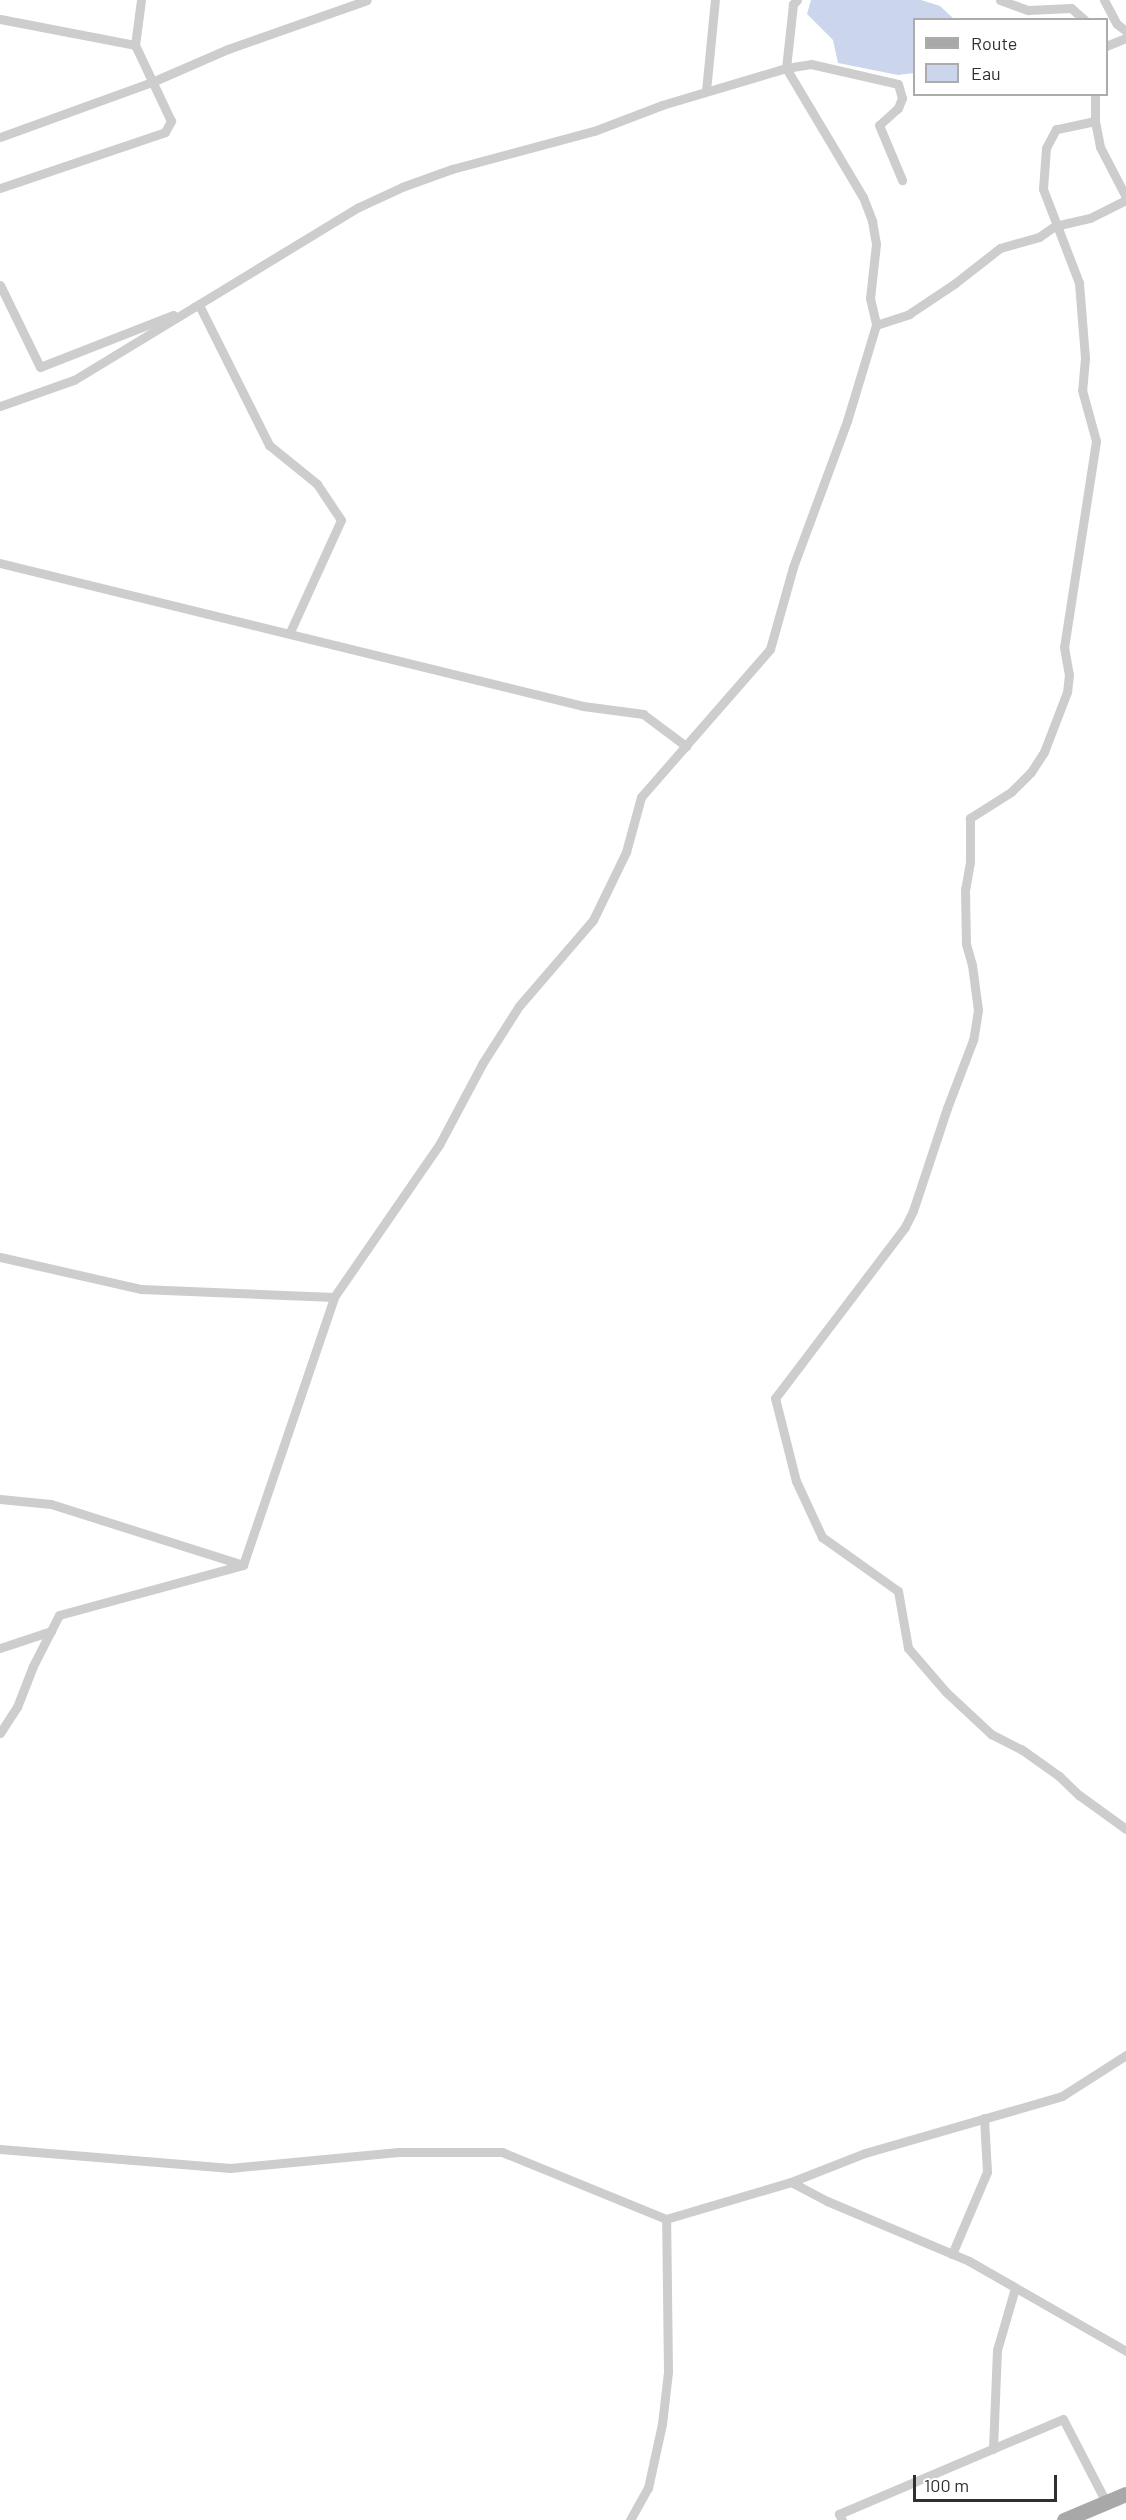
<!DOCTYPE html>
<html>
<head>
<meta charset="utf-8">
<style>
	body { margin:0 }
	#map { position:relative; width:1126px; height:2520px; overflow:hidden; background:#fff; font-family:Barlow,sans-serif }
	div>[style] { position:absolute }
	.water>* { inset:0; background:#cbd6ec }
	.minor>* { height:9px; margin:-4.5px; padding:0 4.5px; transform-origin:4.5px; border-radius:4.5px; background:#cdcdcd }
	.primary>* { height:15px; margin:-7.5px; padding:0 7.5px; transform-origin:7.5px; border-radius:7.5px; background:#a8a8a8 }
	span { translate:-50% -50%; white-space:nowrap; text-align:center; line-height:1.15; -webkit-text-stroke:6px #fff; paint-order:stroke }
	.legend { position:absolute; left:913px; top:18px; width:195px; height:78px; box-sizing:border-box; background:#fff; border:2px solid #acacac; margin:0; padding:8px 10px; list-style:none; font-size:18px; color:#303030 }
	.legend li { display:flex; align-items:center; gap:12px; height:30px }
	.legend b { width:30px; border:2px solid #acacac }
	.scale { position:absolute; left:913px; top:2475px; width:144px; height:27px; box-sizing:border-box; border:3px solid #303030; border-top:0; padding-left:8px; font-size:18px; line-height:21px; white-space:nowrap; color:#303030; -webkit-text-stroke:4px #fff; paint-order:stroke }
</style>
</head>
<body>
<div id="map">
	<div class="water">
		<i style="clip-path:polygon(811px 0,921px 0,940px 6px,954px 19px,914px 20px,914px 73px,898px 75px,838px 63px,833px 40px,807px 14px)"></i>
	</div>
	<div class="minor">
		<i style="left:797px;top:0;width:6px;rotate:135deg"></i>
		<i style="left:793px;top:4px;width:64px;rotate:96.2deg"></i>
		<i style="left:786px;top:68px;width:150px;rotate:59.2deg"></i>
		<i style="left:863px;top:197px;width:26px;rotate:69deg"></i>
		<i style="left:872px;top:221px;width:23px;rotate:80deg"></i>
		<i style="left:876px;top:244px;width:54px;rotate:96.3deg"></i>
		<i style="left:870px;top:298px;width:28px;rotate:77deg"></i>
		<i style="left:1000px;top:0;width:30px;rotate:20deg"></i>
		<i style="left:1028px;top:10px;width:43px;rotate:-2.7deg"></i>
		<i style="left:1071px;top:8px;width:18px;rotate:41deg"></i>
		<i style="left:1104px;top:0;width:27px;rotate:62deg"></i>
		<i style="left:1117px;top:24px;width:11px;rotate:38deg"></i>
		<i style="left:0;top:19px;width:137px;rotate:10.9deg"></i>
		<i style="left:135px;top:45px;width:45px;rotate:-82.4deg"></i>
		<i style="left:1106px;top:46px;width:22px;rotate:-22deg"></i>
		<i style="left:706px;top:91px;width:91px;rotate:-84.4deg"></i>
		<i style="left:1095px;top:94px;width:27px;rotate:90deg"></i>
		<i style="left:1095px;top:121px;width:26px;rotate:79deg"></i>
		<i style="left:1100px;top:147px;width:56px;rotate:62.5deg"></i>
		<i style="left:1095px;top:121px;width:40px;rotate:168deg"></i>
		<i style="left:1056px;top:129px;width:21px;rotate:118deg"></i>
		<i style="left:1046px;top:148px;width:41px;rotate:94.2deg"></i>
		<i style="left:1043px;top:189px;width:101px;rotate:69deg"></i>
		<i style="left:1079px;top:283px;width:75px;rotate:85.4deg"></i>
		<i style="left:1085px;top:358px;width:32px;rotate:95deg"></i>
		<i style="left:1082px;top:390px;width:53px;rotate:74.6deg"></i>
		<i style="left:1096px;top:441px;width:208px;rotate:98.8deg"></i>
		<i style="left:1064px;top:647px;width:27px;rotate:80deg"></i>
		<i style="left:1069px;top:674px;width:18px;rotate:96deg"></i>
		<i style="left:1067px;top:692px;width:64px;rotate:111deg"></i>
		<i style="left:1044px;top:752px;width:24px;rotate:123deg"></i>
		<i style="left:1031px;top:772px;width:28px;rotate:135deg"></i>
		<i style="left:1011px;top:792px;width:49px;rotate:147.6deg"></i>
		<i style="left:970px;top:818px;width:44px;rotate:90deg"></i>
		<i style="left:970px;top:862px;width:27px;rotate:100deg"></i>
		<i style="left:965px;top:889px;width:55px;rotate:89deg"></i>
		<i style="left:966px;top:944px;width:22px;rotate:74deg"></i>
		<i style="left:972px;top:965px;width:45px;rotate:82.4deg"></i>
		<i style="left:978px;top:1010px;width:30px;rotate:99deg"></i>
		<i style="left:973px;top:1040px;width:73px;rotate:110.9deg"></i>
		<i style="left:947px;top:1108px;width:108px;rotate:108.3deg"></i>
		<i style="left:913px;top:1211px;width:18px;rotate:117deg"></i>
		<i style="left:905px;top:1227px;width:215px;rotate:127.2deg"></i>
		<i style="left:775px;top:1398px;width:86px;rotate:75.8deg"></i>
		<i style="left:796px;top:1481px;width:62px;rotate:65.1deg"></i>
		<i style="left:822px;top:1537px;width:93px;rotate:35.4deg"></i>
		<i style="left:898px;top:1591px;width:58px;rotate:80deg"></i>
		<i style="left:908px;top:1648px;width:58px;rotate:49.2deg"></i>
		<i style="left:946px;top:1692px;width:62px;rotate:43deg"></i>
		<i style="left:991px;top:1734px;width:34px;rotate:27deg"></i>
		<i style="left:1021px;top:1749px;width:47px;rotate:35.4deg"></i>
		<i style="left:1059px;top:1776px;width:28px;rotate:44deg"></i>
		<i style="left:1079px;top:1795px;width:58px;rotate:35.9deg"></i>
		<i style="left:0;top:137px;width:162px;rotate:-19.9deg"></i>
		<i style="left:152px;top:82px;width:83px;rotate:-23.5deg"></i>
		<i style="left:228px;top:49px;width:147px;rotate:-19.4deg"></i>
		<i style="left:0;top:188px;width:174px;rotate:-18.7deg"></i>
		<i style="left:165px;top:132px;width:13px;rotate:-61deg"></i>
		<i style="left:171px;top:121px;width:84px;rotate:-115.3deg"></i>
		<i style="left:0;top:285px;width:91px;rotate:64deg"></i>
		<i style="left:40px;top:367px;width:143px;rotate:-21.4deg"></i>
		<i style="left:194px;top:307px;width:5px;rotate:-22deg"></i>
		<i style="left:199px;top:305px;width:157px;rotate:63.4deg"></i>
		<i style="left:269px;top:445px;width:62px;rotate:39.1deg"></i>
		<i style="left:317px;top:484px;width:43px;rotate:56.3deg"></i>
		<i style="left:341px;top:520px;width:125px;rotate:114.5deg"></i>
		<i style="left:0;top:406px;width:78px;rotate:-19.4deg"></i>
		<i style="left:74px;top:380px;width:333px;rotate:-31.3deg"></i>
		<i style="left:359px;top:207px;width:47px;rotate:-24.9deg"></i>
		<i style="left:402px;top:187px;width:53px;rotate:-19.8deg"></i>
		<i style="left:452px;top:169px;width:147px;rotate:-15deg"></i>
		<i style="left:594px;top:131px;width:73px;rotate:-20.9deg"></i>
		<i style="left:662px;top:105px;width:129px;rotate:-16.6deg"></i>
		<i style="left:786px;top:68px;width:25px;rotate:-9deg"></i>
		<i style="left:811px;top:64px;width:89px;rotate:12.9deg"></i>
		<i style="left:898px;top:84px;width:15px;rotate:74deg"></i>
		<i style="left:902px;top:98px;width:11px;rotate:112deg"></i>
		<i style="left:898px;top:108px;width:25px;rotate:138deg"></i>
		<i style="left:879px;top:125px;width:60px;rotate:67.3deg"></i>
		<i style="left:0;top:563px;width:600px;rotate:13.78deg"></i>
		<i style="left:583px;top:706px;width:61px;rotate:7.6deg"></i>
		<i style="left:643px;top:714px;width:54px;rotate:36.7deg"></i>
		<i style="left:0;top:1257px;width:145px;rotate:12.8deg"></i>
		<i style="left:141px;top:1289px;width:193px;rotate:2.4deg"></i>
		<i style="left:0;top:1499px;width:51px;rotate:5.6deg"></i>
		<i style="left:51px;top:1504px;width:201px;rotate:17.6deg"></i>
		<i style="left:0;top:1648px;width:54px;rotate:-18.4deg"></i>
		<i style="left:0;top:1733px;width:31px;rotate:-57deg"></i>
		<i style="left:17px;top:1707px;width:44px;rotate:-68.7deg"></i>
		<i style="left:33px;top:1666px;width:57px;rotate:-63deg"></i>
		<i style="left:59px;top:1615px;width:191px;rotate:-15.2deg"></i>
		<i style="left:243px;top:1565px;width:283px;rotate:-71.2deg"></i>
		<i style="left:334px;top:1297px;width:185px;rotate:-55.4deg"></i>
		<i style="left:439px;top:1145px;width:92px;rotate:-62deg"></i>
		<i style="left:482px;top:1064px;width:69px;rotate:-57.5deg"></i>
		<i style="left:519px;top:1006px;width:113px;rotate:-49.3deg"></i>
		<i style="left:593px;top:920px;width:76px;rotate:-64.1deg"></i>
		<i style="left:626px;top:852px;width:57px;rotate:-74.7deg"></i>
		<i style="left:641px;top:797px;width:196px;rotate:-48.9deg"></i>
		<i style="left:770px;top:649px;width:85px;rotate:-74.3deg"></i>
		<i style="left:793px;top:567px;width:156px;rotate:-69.7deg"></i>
		<i style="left:847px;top:421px;width:100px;rotate:-73.2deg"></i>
		<i style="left:876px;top:325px;width:35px;rotate:-18deg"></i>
		<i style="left:909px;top:314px;width:54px;rotate:-33.7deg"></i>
		<i style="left:954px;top:284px;width:58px;rotate:-38deg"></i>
		<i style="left:1000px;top:248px;width:41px;rotate:-15.8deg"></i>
		<i style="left:1039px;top:237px;width:19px;rotate:-35deg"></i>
		<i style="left:1055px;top:226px;width:36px;rotate:-13deg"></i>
		<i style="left:1090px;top:218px;width:40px;rotate:-26.6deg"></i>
		<i style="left:0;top:2149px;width:231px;rotate:4.7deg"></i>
		<i style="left:230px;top:2168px;width:169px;rotate:-5.4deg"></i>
		<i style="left:398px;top:2152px;width:104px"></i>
		<i style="left:502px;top:2152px;width:177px;rotate:22.2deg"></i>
		<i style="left:666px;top:2219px;width:130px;rotate:-16.5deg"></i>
		<i style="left:791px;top:2182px;width:41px;rotate:27.8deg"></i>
		<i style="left:827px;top:2201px;width:154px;rotate:22.9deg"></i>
		<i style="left:969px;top:2261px;width:181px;rotate:29.8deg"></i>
		<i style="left:791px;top:2182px;width:79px;rotate:-21.4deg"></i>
		<i style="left:865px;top:2153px;width:205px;rotate:-16.1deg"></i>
		<i style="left:1062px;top:2096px;width:76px;rotate:-32.6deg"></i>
		<i style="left:952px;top:2254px;width:89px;rotate:-66.9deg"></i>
		<i style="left:987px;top:2172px;width:54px;rotate:-93.2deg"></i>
		<i style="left:993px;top:2449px;width:99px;rotate:-87.7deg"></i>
		<i style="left:997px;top:2350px;width:65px;rotate:-73.8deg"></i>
		<i style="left:630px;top:2520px;width:37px;rotate:-61deg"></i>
		<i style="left:648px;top:2488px;width:66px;rotate:-77.7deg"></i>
		<i style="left:662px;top:2424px;width:52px;rotate:-83.4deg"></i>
		<i style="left:668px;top:2372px;width:153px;rotate:-90.7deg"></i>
		<i style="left:842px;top:2520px;width:7px;rotate:-117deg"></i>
		<i style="left:839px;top:2514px;width:243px;rotate:-23deg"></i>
		<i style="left:1063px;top:2419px;width:93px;rotate:62.6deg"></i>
	</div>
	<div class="primary">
		<i style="left:1064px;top:2520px;width:67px;rotate:-22.8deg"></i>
	</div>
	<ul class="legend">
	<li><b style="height:8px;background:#a8a8a8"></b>Route</li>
	<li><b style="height:16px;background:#cbd6ec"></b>Eau</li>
	</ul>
	<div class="scale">100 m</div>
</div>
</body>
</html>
